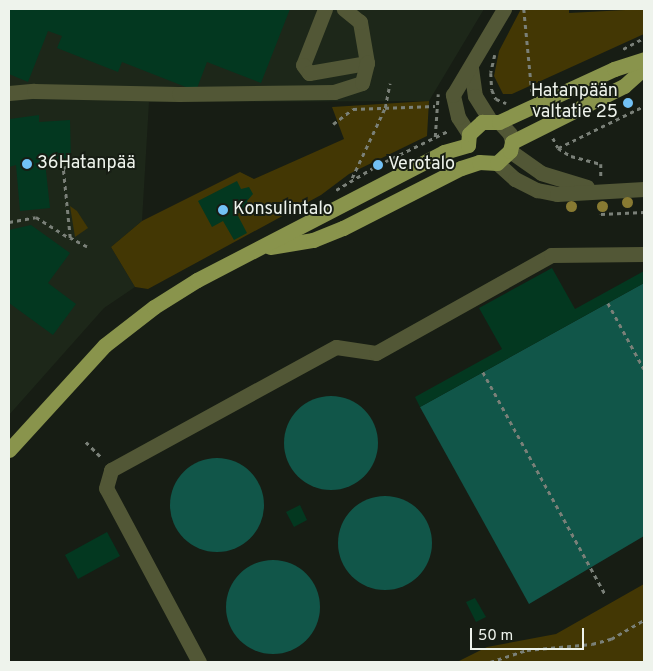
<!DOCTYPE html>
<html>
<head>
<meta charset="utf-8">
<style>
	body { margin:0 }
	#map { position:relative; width:653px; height:671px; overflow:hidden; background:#171d14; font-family:Overpass,sans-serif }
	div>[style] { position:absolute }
	.built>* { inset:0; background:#1d2719 }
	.green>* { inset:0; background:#433704 }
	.water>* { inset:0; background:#115649 }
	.round { border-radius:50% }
	.building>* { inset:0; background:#033820 }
	.path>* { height:2.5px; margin-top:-1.25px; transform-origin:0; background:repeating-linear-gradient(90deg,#7a8078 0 4px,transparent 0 8px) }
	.minor>* { height:15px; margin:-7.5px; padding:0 7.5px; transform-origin:7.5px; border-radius:7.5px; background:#525736 }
	.major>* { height:15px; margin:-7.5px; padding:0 7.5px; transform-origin:7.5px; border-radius:7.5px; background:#89944c }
	.trees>* { width:11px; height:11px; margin:-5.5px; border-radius:50%; background:#887a32 }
	.dots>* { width:14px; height:14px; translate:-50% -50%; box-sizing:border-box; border:2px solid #171d14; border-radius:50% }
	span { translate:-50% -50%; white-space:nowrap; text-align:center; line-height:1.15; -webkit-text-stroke:4px #171d14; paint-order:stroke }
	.poi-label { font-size:18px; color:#eef3ec }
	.right { translate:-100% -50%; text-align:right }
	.left { translate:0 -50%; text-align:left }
	.frame { position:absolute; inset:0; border:10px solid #eef3ec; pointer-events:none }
	.scale { position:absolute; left:470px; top:628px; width:114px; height:22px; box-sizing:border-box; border:2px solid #eef3ec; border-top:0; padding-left:6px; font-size:15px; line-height:18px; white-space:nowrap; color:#eef3ec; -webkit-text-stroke:4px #171d14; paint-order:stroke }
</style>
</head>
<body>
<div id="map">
	<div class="built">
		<i style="clip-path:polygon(9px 9px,484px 9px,429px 101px,149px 102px,142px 221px,111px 247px,135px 287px,104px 308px,9px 415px)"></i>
	</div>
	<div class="green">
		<i style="clip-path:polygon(521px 9px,569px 9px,569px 13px,644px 9px,644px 34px,512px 94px,503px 94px,494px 76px,499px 51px)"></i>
		<i style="clip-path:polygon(429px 101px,427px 136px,349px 174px,321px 195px,148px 289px,135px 287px,111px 247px,142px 221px,240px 172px,254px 179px,344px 139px,332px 107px)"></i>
		<i style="clip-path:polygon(70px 206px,77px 211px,88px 228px,75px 237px)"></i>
		<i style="clip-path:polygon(644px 584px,644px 662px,457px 662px,487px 647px,556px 634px)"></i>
	</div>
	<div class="water">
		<i style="clip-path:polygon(644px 283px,644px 536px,529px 604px,420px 407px)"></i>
		<i class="round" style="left:284px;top:396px;width:94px;height:94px"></i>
		<i class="round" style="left:170px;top:458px;width:94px;height:94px"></i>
		<i class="round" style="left:338px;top:496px;width:94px;height:94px"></i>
		<i class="round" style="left:226px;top:560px;width:94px;height:94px"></i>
	</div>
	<div class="building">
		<i style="clip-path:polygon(9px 9px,290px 9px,261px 83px,207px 62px,196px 91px,122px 62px,118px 72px,57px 48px,62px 36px,48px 31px,28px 82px,9px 74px)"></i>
		<i style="clip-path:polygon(39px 115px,39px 122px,70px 120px,71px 162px,45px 162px,50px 208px,20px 211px,16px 165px,9px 167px,10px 119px)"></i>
		<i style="clip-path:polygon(237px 181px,241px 189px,249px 187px,253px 194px,247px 201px,250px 207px,237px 214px,247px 233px,234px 240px,223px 221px,212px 227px,198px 201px)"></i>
		<i style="clip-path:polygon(31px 225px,70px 253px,48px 283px,76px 304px,53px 335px,9px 303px,9px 230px)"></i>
		<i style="clip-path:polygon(552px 268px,575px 309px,644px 271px,644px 283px,420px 407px,415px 397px,502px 349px,479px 308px)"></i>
		<i style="clip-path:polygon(300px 505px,307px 520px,294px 527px,286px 512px)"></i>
		<i style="clip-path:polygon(107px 532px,120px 556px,78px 579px,65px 555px)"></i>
		<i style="clip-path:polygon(475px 598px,486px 617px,476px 622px,466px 602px)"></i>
	</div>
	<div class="path">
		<i style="left:524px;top:9px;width:83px;rotate:84.5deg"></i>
		<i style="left:623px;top:49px;width:24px;rotate:-28deg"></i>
		<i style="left:495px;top:55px;width:18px;rotate:103deg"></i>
		<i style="left:491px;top:73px;width:17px;rotate:87deg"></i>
		<i style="left:492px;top:90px;width:10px;rotate:66deg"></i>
		<i style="left:496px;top:99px;width:11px;rotate:22deg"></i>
		<i style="left:333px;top:124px;width:25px;rotate:-37deg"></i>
		<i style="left:353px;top:109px;width:82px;rotate:-2.1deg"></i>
		<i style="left:435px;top:137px;width:43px;rotate:-86deg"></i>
		<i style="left:553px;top:138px;width:11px;rotate:63deg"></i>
		<i style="left:558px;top:148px;width:15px;rotate:32deg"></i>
		<i style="left:571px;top:156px;width:31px;rotate:15deg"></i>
		<i style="left:601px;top:164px;width:14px;rotate:90deg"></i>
		<i style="left:558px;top:148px;width:96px;rotate:-26deg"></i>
		<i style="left:352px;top:178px;width:77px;rotate:-64.8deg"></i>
		<i style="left:385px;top:108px;width:25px;rotate:-79deg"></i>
		<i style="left:336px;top:190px;width:49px;rotate:-30.8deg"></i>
		<i style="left:378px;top:165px;width:78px;rotate:-25.9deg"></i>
		<i style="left:601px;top:206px;width:8px;rotate:90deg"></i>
		<i style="left:601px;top:214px;width:43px;rotate:-2.7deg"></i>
		<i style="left:9px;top:222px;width:27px;rotate:-10deg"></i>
		<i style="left:36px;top:217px;width:40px;rotate:32deg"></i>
		<i style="left:87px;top:247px;width:19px;rotate:-152deg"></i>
		<i style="left:70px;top:238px;width:70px;rotate:-95.7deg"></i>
		<i style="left:63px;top:168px;width:28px;rotate:-17deg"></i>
		<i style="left:608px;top:303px;width:75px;rotate:61.4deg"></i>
		<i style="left:483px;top:372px;width:253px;rotate:61.2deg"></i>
		<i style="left:86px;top:442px;width:24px;rotate:45deg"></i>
		<i style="left:490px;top:662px;width:39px;rotate:-18deg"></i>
		<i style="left:527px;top:650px;width:65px;rotate:-5.3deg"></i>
		<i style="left:592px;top:644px;width:20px;rotate:-15deg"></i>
		<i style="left:611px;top:639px;width:38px;rotate:-30deg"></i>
	</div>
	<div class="minor">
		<i style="left:325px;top:9px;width:60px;rotate:111.4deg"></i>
		<i style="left:303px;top:65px;width:10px;rotate:53deg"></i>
		<i style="left:309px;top:73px;width:59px;rotate:-9.8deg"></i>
		<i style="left:367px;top:63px;width:42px;rotate:-99.7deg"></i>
		<i style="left:360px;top:22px;width:21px;rotate:-141deg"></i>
		<i style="left:471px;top:68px;width:28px;rotate:82deg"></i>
		<i style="left:475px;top:96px;width:28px;rotate:58deg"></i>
		<i style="left:9px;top:93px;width:25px;rotate:-5deg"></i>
		<i style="left:34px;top:91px;width:145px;rotate:1.2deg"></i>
		<i style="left:179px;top:94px;width:155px;rotate:-0.7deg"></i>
		<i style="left:334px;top:92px;width:29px;rotate:-18deg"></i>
		<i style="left:362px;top:83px;width:21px;rotate:-76deg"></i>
		<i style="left:499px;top:122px;width:16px;rotate:47deg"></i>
		<i style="left:510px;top:134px;width:8px;rotate:76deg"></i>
		<i style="left:469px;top:134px;width:20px;rotate:-123deg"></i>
		<i style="left:458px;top:117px;width:23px;rotate:-103deg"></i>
		<i style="left:453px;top:95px;width:100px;rotate:-59.3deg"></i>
		<i style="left:510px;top:151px;width:38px;rotate:35deg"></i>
		<i style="left:541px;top:173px;width:48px;rotate:16.9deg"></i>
		<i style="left:497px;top:163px;width:24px;rotate:42deg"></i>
		<i style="left:515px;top:179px;width:25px;rotate:27deg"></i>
		<i style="left:537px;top:190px;width:20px;rotate:11deg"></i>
		<i style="left:557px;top:194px;width:87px;rotate:-3.3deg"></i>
		<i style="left:199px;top:662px;width:197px;rotate:-118.1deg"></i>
		<i style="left:106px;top:488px;width:19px;rotate:-74deg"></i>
		<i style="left:111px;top:470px;width:256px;rotate:-28.7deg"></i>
		<i style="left:336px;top:347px;width:40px;rotate:8.5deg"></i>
		<i style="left:376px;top:353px;width:201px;rotate:-29.2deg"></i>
		<i style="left:551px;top:255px;width:93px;rotate:-0.6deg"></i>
	</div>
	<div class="major">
		<i style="left:270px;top:247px;width:44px;rotate:-9.2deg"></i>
		<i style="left:313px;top:240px;width:32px;rotate:-22deg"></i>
		<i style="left:343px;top:228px;width:132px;rotate:-27deg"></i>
		<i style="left:461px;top:168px;width:19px;rotate:-18deg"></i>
		<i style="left:479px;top:162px;width:18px;rotate:3deg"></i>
		<i style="left:497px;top:163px;width:18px;rotate:-43deg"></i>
		<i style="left:510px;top:151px;width:9px;rotate:-77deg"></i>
		<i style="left:512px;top:142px;width:125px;rotate:-26.6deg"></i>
		<i style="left:624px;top:86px;width:27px;rotate:-42deg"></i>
		<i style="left:9px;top:450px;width:142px;rotate:-47.6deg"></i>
		<i style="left:105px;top:345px;width:62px;rotate:-37.8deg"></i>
		<i style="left:154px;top:307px;width:51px;rotate:-32.1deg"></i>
		<i style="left:197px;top:280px;width:278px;rotate:-27.4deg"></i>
		<i style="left:444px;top:152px;width:25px;rotate:-16deg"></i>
		<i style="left:468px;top:145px;width:11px;rotate:-85deg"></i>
		<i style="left:469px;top:134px;width:18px;rotate:-43deg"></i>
		<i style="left:482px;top:122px;width:17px"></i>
		<i style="left:499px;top:122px;width:127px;rotate:-24.7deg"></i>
		<i style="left:614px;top:69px;width:32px;rotate:-18deg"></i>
	</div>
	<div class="trees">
		<i style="left:627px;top:202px"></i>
		<i style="left:571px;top:206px"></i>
		<i style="left:602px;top:206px"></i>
	</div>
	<div class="dots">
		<i style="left:628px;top:103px;background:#72c1f5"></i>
		<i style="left:27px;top:164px;background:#72c1f5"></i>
		<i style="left:378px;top:165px;background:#72c1f5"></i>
		<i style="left:223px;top:210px;background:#72c1f5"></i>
	</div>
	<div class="poi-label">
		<span class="right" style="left:618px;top:103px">Hatanpään<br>valtatie 25</span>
		<span class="left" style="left:37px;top:164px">36Hatanpää</span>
		<span class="left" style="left:388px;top:165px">Verotalo</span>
		<span class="left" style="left:233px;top:210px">Konsulintalo</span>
	</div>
	<div class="frame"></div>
	<div class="scale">50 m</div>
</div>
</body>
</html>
